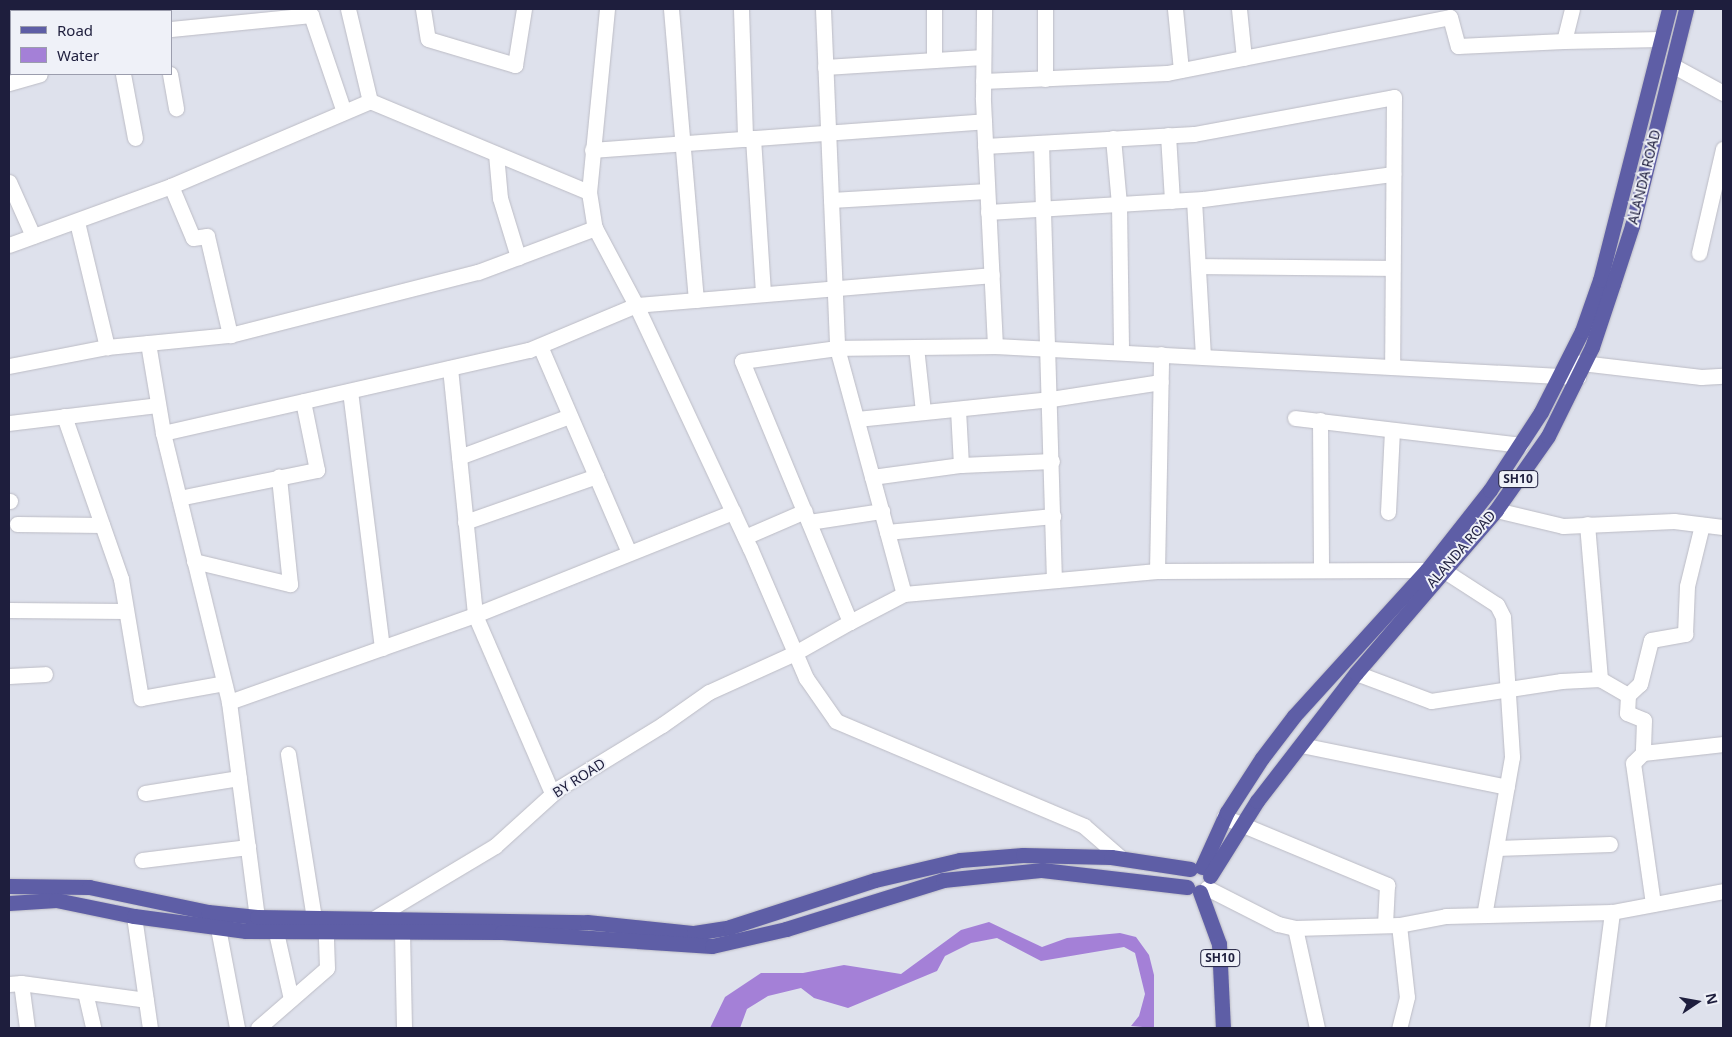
<!DOCTYPE html>
<html>
<head>
<meta charset="utf-8">
<style>
	body { margin:0 }
	#map { position:relative; width:1732px; height:1037px; overflow:hidden; background:#dee1ec; font-family:"Noto Sans",sans-serif }
	div>[style] { position:absolute }
	.water>* { inset:0; background:#a480d7 }
	.roads { filter:drop-shadow(0 0 1px #bcbcc5) drop-shadow(0 0 1px #bcbcc5) }
	.minor>* { height:15px; margin:-7.5px; padding:0 7.5px; transform-origin:7.5px; border-radius:7.5px; background:#fff }
	.major>* { height:15px; margin:-7.5px; padding:0 7.5px; transform-origin:7.5px; border-radius:7.5px; background:#5e5ea6 }
	span { translate:-50% -50%; white-space:nowrap; text-align:center; line-height:1.15; -webkit-text-stroke:4px #eff1f8; paint-order:stroke }
	.shield-label span { padding:1px 4px; background:#eff1f8; border:1px solid; border-radius:4px; -webkit-text-stroke-width:0 }
	.shield-label { font-size:12px; color:#1e1e3d; font-weight:700 }
	.street-label { font-size:14px; color:#1e1e3d }
	.frame { position:absolute; inset:0; border:10px solid #1e1e3d; pointer-events:none }
	.legend { position:absolute; left:10px; top:10px; width:162px; height:65px; box-sizing:border-box; background:#eff1f8; border:1px solid #9b9dad; margin:0; padding:6px 9px; list-style:none; font-size:15px; color:#1e1e3d }
	.legend li { display:flex; align-items:center; gap:10px; height:25px }
	.legend b { width:25px; border:1px solid #9b9dad }
	.north { position:absolute; left:1672px; top:977px; width:50px; height:50px; -webkit-text-stroke:4px #eff1f8; paint-order:stroke; rotate:78deg; font-size:14px; font-weight:700; line-height:20px; text-align:center; color:#1e1e3d }
	.north::after { content:''; display:block; margin:auto; width:18px; height:22px; background:#1e1e3d; clip-path:polygon(50% 0,100% 100%,50% 72%,0 100%) }
</style>
</head>
<body>
<div id="map">
	<div class="water">
		<i style="clip-path:polygon(989px 922px,1042px 947px,1067px 938px,1120px 933px,1136px 937px,1149px 955px,1154px 975px,1154px 1028px,1131px 1026px,1139px 1016px,1145px 994px,1135px 953px,1124px 947px,1041px 961px,997px 938px,971px 943px,945px 956px,937px 971px,848px 1008px,814px 998px,801px 988px,768px 996px,747px 1009px,740px 1028px,710px 1028px,725px 997px,761px 973px,803px 973px,844px 965px,901px 974px,961px 930px)"></i>
	</div>
	<div class="roads">
		<div class="minor">
			<i style="left:128px;top:9px;width:2px;rotate:90deg"></i>
			<i style="left:348px;top:9px;width:95px;rotate:76.6deg"></i>
			<i style="left:423px;top:9px;width:30px;rotate:81deg"></i>
			<i style="left:428px;top:39px;width:91px;rotate:16.6deg"></i>
			<i style="left:515px;top:65px;width:57px;rotate:-80.9deg"></i>
			<i style="left:607px;top:9px;width:184px;rotate:95.6deg"></i>
			<i style="left:589px;top:192px;width:36px;rotate:81deg"></i>
			<i style="left:595px;top:228px;width:87px;rotate:62deg"></i>
			<i style="left:636px;top:305px;width:268px;rotate:64.9deg"></i>
			<i style="left:750px;top:548px;width:142px;rotate:66.7deg"></i>
			<i style="left:806px;top:678px;width:52px;rotate:55.1deg"></i>
			<i style="left:836px;top:721px;width:269px;rotate:22.9deg"></i>
			<i style="left:1084px;top:826px;width:49px;rotate:40.9deg"></i>
			<i style="left:671px;top:9px;width:292px;rotate:85.1deg"></i>
			<i style="left:741px;top:9px;width:130px;rotate:88.2deg"></i>
			<i style="left:823px;top:9px;width:339px;rotate:87.6deg"></i>
			<i style="left:837px;top:348px;width:255px;rotate:74.8deg"></i>
			<i style="left:904px;top:594px;width:254px;rotate:-5.2deg"></i>
			<i style="left:1157px;top:571px;width:270px;rotate:-0.2deg"></i>
			<i style="left:1175px;top:9px;width:61px;rotate:84.4deg"></i>
			<i style="left:1239px;top:9px;width:49px;rotate:84.2deg"></i>
			<i style="left:1572px;top:9px;width:33px;rotate:104deg"></i>
			<i style="left:1564px;top:41px;width:97px;rotate:-1.2deg"></i>
			<i style="left:171px;top:29px;width:141px;rotate:-5.7deg"></i>
			<i style="left:311px;top:15px;width:102px;rotate:71.2deg"></i>
			<i style="left:934px;top:60px;width:51px;rotate:-90deg"></i>
			<i style="left:1672px;top:65px;width:58px;rotate:28.8deg"></i>
			<i style="left:825px;top:67px;width:158px;rotate:-3.6deg"></i>
			<i style="left:123px;top:74px;width:65px;rotate:79.4deg"></i>
			<i style="left:170px;top:74px;width:35px;rotate:80deg"></i>
			<i style="left:1045px;top:79px;width:70px;rotate:-90deg"></i>
			<i style="left:983px;top:81px;width:184px;rotate:-2.5deg"></i>
			<i style="left:1167px;top:73px;width:288px;rotate:-11.2deg"></i>
			<i style="left:1450px;top:17px;width:30px;rotate:75deg"></i>
			<i style="left:1458px;top:46px;width:106px;rotate:-2.7deg"></i>
			<i style="left:9px;top:83px;width:32px;rotate:-16deg"></i>
			<i style="left:1168px;top:135px;width:66px;rotate:86.5deg"></i>
			<i style="left:753px;top:138px;width:156px;rotate:86.3deg"></i>
			<i style="left:1113px;top:138px;width:66px;rotate:84.8deg"></i>
			<i style="left:1119px;top:204px;width:148px;rotate:89.2deg"></i>
			<i style="left:1041px;top:143px;width:435px;rotate:88.3deg"></i>
			<i style="left:985px;top:146px;width:209px;rotate:-3.3deg"></i>
			<i style="left:1194px;top:134px;width:203px;rotate:-10.5deg"></i>
			<i style="left:1394px;top:97px;width:269px;rotate:90.4deg"></i>
			<i style="left:592px;top:150px;width:393px;rotate:-4.2deg"></i>
			<i style="left:496px;top:154px;width:44px;rotate:84.8deg"></i>
			<i style="left:500px;top:198px;width:62px;rotate:73deg"></i>
			<i style="left:9px;top:182px;width:59px;rotate:66deg"></i>
			<i style="left:171px;top:186px;width:56px;rotate:67.1deg"></i>
			<i style="left:193px;top:238px;width:14px;rotate:-8deg"></i>
			<i style="left:207px;top:236px;width:102px;rotate:76.9deg"></i>
			<i style="left:831px;top:200px;width:156px;rotate:-3.3deg"></i>
			<i style="left:1194px;top:200px;width:157px;rotate:86.7deg"></i>
			<i style="left:988px;top:212px;width:215px;rotate:-3.5deg"></i>
			<i style="left:1203px;top:199px;width:192px;rotate:-7.5deg"></i>
			<i style="left:77px;top:222px;width:129px;rotate:76.5deg"></i>
			<i style="left:9px;top:245px;width:172px;rotate:-20deg"></i>
			<i style="left:171px;top:186px;width:216px;rotate:-23.1deg"></i>
			<i style="left:370px;top:101px;width:237px;rotate:22.6deg"></i>
			<i style="left:1699px;top:253px;width:107px;rotate:-77deg"></i>
			<i style="left:1198px;top:266px;width:194px;rotate:0.6deg"></i>
			<i style="left:148px;top:343px;width:91px;rotate:80.5deg"></i>
			<i style="left:163px;top:433px;width:375px;rotate:-12.8deg"></i>
			<i style="left:529px;top:350px;width:116px;rotate:-22.8deg"></i>
			<i style="left:636px;top:305px;width:357px;rotate:-4.8deg"></i>
			<i style="left:540px;top:346px;width:225px;rotate:66.7deg"></i>
			<i style="left:995px;top:346px;width:584px;rotate:3.04deg"></i>
			<i style="left:916px;top:347px;width:64px;rotate:83.8deg"></i>
			<i style="left:1573px;top:362px;width:129px;rotate:6.7deg"></i>
			<i style="left:1701px;top:377px;width:22px;rotate:-3deg"></i>
			<i style="left:9px;top:366px;width:100px;rotate:-11deg"></i>
			<i style="left:107px;top:347px;width:124px;rotate:-5.6deg"></i>
			<i style="left:230px;top:335px;width:256px;rotate:-14.3deg"></i>
			<i style="left:478px;top:272px;width:125px;rotate:-20.6deg"></i>
			<i style="left:450px;top:368px;width:248px;rotate:84.2deg"></i>
			<i style="left:475px;top:615px;width:194px;rotate:66.6deg"></i>
			<i style="left:350px;top:391px;width:259px;rotate:82.9deg"></i>
			<i style="left:64px;top:416px;width:173px;rotate:70.7deg"></i>
			<i style="left:121px;top:579px;width:121px;rotate:80.5deg"></i>
			<i style="left:141px;top:698px;width:84px;rotate:-10.2deg"></i>
			<i style="left:1295px;top:418px;width:227px;rotate:6.8deg"></i>
			<i style="left:857px;top:419px;width:195px;rotate:-5.9deg"></i>
			<i style="left:1051px;top:399px;width:111px;rotate:-8.8deg"></i>
			<i style="left:1320px;top:420px;width:148px;rotate:89.6deg"></i>
			<i style="left:9px;top:423px;width:150px;rotate:-6.9deg"></i>
			<i style="left:163px;top:433px;width:277px;rotate:76.2deg"></i>
			<i style="left:229px;top:702px;width:217px;rotate:82.6deg"></i>
			<i style="left:459px;top:457px;width:118px;rotate:-20.3deg"></i>
			<i style="left:961px;top:465px;width:91px;rotate:-2.5deg"></i>
			<i style="left:872px;top:477px;width:90px;rotate:-7.7deg"></i>
			<i style="left:961px;top:465px;width:56px;rotate:-93.1deg"></i>
			<i style="left:179px;top:498px;width:141px;rotate:-11.5deg"></i>
			<i style="left:317px;top:470px;width:70px;rotate:-101.5deg"></i>
			<i style="left:9px;top:501px;width:1px"></i>
			<i style="left:1496px;top:510px;width:69px;rotate:13.4deg"></i>
			<i style="left:1563px;top:526px;width:111px;rotate:-2.6deg"></i>
			<i style="left:1674px;top:521px;width:49px;rotate:7deg"></i>
			<i style="left:1388px;top:512px;width:82px;rotate:-87.2deg"></i>
			<i style="left:465px;top:522px;width:139px;rotate:-19.3deg"></i>
			<i style="left:809px;top:522px;width:74px;rotate:-8.6deg"></i>
			<i style="left:17px;top:524px;width:85px;rotate:0.7deg"></i>
			<i style="left:1587px;top:524px;width:156px;rotate:85.2deg"></i>
			<i style="left:887px;top:532px;width:167px;rotate:-5.5deg"></i>
			<i style="left:745px;top:537px;width:65px;rotate:-23.4deg"></i>
			<i style="left:194px;top:561px;width:99px;rotate:13.5deg"></i>
			<i style="left:290px;top:584px;width:108px;rotate:-95.9deg"></i>
			<i style="left:1443px;top:570px;width:64px;rotate:32.9deg"></i>
			<i style="left:1497px;top:605px;width:13px;rotate:63deg"></i>
			<i style="left:1503px;top:617px;width:140px;rotate:86.3deg"></i>
			<i style="left:1512px;top:757px;width:160px;rotate:100deg"></i>
			<i style="left:1157px;top:571px;width:217px;rotate:-88.9deg"></i>
			<i style="left:9px;top:610px;width:117px;rotate:0.5deg"></i>
			<i style="left:850px;top:622px;width:61px;rotate:-27.4deg"></i>
			<i style="left:1356px;top:673px;width:80px;rotate:20.5deg"></i>
			<i style="left:1431px;top:701px;width:132px;rotate:-8.7deg"></i>
			<i style="left:1561px;top:681px;width:39px;rotate:-3deg"></i>
			<i style="left:1600px;top:679px;width:32px;rotate:30deg"></i>
			<i style="left:1628px;top:695px;width:16px;rotate:-43deg"></i>
			<i style="left:1640px;top:684px;width:45px;rotate:-76deg"></i>
			<i style="left:1651px;top:640px;width:35px;rotate:-10deg"></i>
			<i style="left:1685px;top:634px;width:48px;rotate:-87.6deg"></i>
			<i style="left:1687px;top:586px;width:63px;rotate:-76.2deg"></i>
			<i style="left:9px;top:676px;width:36px;rotate:-3deg"></i>
			<i style="left:1628px;top:695px;width:18px;rotate:93deg"></i>
			<i style="left:1627px;top:713px;width:18px;rotate:22deg"></i>
			<i style="left:1644px;top:720px;width:33px;rotate:92deg"></i>
			<i style="left:1643px;top:753px;width:81px;rotate:-6.4deg"></i>
			<i style="left:229px;top:702px;width:261px;rotate:-19.5deg"></i>
			<i style="left:475px;top:615px;width:278px;rotate:-21.8deg"></i>
			<i style="left:1301px;top:745px;width:210px;rotate:11.5deg"></i>
			<i style="left:1643px;top:753px;width:14px;rotate:135deg"></i>
			<i style="left:1633px;top:763px;width:142px;rotate:81.9deg"></i>
			<i style="left:288px;top:754px;width:166px;rotate:81deg"></i>
			<i style="left:145px;top:793px;width:95px;rotate:-9.1deg"></i>
			<i style="left:1224px;top:817px;width:177px;rotate:22.6deg"></i>
			<i style="left:1387px;top:885px;width:40px;rotate:92.9deg"></i>
			<i style="left:1497px;top:848px;width:113px;rotate:-2deg"></i>
			<i style="left:142px;top:860px;width:107px;rotate:-7deg"></i>
			<i style="left:1207px;top:888px;width:80px;rotate:26.9deg"></i>
			<i style="left:1278px;top:924px;width:17px;rotate:13deg"></i>
			<i style="left:1295px;top:928px;width:104px;rotate:-1.7deg"></i>
			<i style="left:1399px;top:925px;width:48px;rotate:-10.8deg"></i>
			<i style="left:1446px;top:916px;width:166px;rotate:-1.4deg"></i>
			<i style="left:1612px;top:912px;width:113px;rotate:-10.7deg"></i>
			<i style="left:134px;top:916px;width:113px;rotate:81.9deg"></i>
			<i style="left:273px;top:919px;width:82px;rotate:77.3deg"></i>
			<i style="left:373px;top:919px;width:142px;rotate:-30.9deg"></i>
			<i style="left:495px;top:846px;width:86px;rotate:-42.2deg"></i>
			<i style="left:559px;top:788px;width:121px;rotate:-31.5deg"></i>
			<i style="left:662px;top:725px;width:57px;rotate:-35.1deg"></i>
			<i style="left:709px;top:692px;width:94px;rotate:-24.4deg"></i>
			<i style="left:795px;top:653px;width:63px;rotate:-29.4deg"></i>
			<i style="left:850px;top:622px;width:282px;rotate:-112.5deg"></i>
			<i style="left:742px;top:361px;width:96px;rotate:-7.8deg"></i>
			<i style="left:837px;top:348px;width:158px;rotate:-0.7deg"></i>
			<i style="left:995px;top:346px;width:249px;rotate:-92.8deg"></i>
			<i style="left:983px;top:97px;width:88px;rotate:-89.3deg"></i>
			<i style="left:1399px;top:925px;width:72px;rotate:83.7deg"></i>
			<i style="left:1407px;top:997px;width:32px;rotate:104deg"></i>
			<i style="left:218px;top:928px;width:102px;rotate:79.2deg"></i>
			<i style="left:1295px;top:928px;width:102px;rotate:77.6deg"></i>
			<i style="left:402px;top:932px;width:96px;rotate:88.8deg"></i>
			<i style="left:21px;top:983px;width:45px;rotate:82.4deg"></i>
			<i style="left:9px;top:984px;width:12px;rotate:-5deg"></i>
			<i style="left:21px;top:983px;width:126px;rotate:7.7deg"></i>
			<i style="left:85px;top:992px;width:37px;rotate:77deg"></i>
			<i style="left:258px;top:1028px;width:91px;rotate:-41deg"></i>
			<i style="left:327px;top:968px;width:36px;rotate:-92deg"></i>
			<i style="left:1597px;top:1028px;width:117px;rotate:-82.6deg"></i>
		</div>
		<div class="major">
			<i style="left:1202px;top:867px;width:60px;rotate:-65.6deg"></i>
			<i style="left:1227px;top:812px;width:64px;rotate:-57.1deg"></i>
			<i style="left:1262px;top:758px;width:53px;rotate:-52.7deg"></i>
			<i style="left:1294px;top:716px;width:197px;rotate:-47.7deg"></i>
			<i style="left:1427px;top:570px;width:102px;rotate:-51.8deg"></i>
			<i style="left:1490px;top:490px;width:93px;rotate:-56.8deg"></i>
			<i style="left:1541px;top:412px;width:91px;rotate:-63.2deg"></i>
			<i style="left:1582px;top:331px;width:54px;rotate:-70.6deg"></i>
			<i style="left:1600px;top:280px;width:280px;rotate:-75.7deg"></i>
			<i style="left:1210px;top:876px;width:89px;rotate:-57.9deg"></i>
			<i style="left:1257px;top:801px;width:162px;rotate:-52.3deg"></i>
			<i style="left:1356px;top:673px;width:215px;rotate:-49.3deg"></i>
			<i style="left:1496px;top:510px;width:90px;rotate:-54.9deg"></i>
			<i style="left:1548px;top:436px;width:99px;rotate:-63.7deg"></i>
			<i style="left:1592px;top:347px;width:66px;rotate:-71.6deg"></i>
			<i style="left:1613px;top:284px;width:61px;rotate:-71.9deg"></i>
			<i style="left:1632px;top:226px;width:224px;rotate:-76deg"></i>
			<i style="left:9px;top:886px;width:80px;rotate:0.7deg"></i>
			<i style="left:89px;top:887px;width:122px;rotate:11.9deg"></i>
			<i style="left:208px;top:912px;width:49px;rotate:5.8deg"></i>
			<i style="left:257px;top:917px;width:330px;rotate:0.9deg"></i>
			<i style="left:587px;top:922px;width:108px;rotate:5.9deg"></i>
			<i style="left:694px;top:933px;width:36px;rotate:-9deg"></i>
			<i style="left:730px;top:927px;width:152px;rotate:-18deg"></i>
			<i style="left:875px;top:880px;width:87px;rotate:-13.2deg"></i>
			<i style="left:960px;top:860px;width:63px;rotate:-4.5deg"></i>
			<i style="left:1023px;top:855px;width:88px;rotate:1.3deg"></i>
			<i style="left:1111px;top:857px;width:80px;rotate:8.6deg"></i>
			<i style="left:1200px;top:892px;width:55px;rotate:69.9deg"></i>
			<i style="left:1219px;top:944px;width:84px;rotate:87.3deg"></i>
			<i style="left:9px;top:903px;width:47px;rotate:-3.7deg"></i>
			<i style="left:56px;top:900px;width:80px;rotate:11.6deg"></i>
			<i style="left:134px;top:916px;width:113px;rotate:7.6deg"></i>
			<i style="left:246px;top:931px;width:256px;rotate:0.2deg"></i>
			<i style="left:502px;top:932px;width:210px;rotate:3.8deg"></i>
			<i style="left:712px;top:946px;width:76px;rotate:-12.9deg"></i>
			<i style="left:786px;top:929px;width:164px;rotate:-17.3deg"></i>
			<i style="left:943px;top:880px;width:100px;rotate:-5.8deg"></i>
			<i style="left:1042px;top:870px;width:146px;rotate:6.7deg"></i>
		</div>
	</div>
	<div class="shield-label">
		<span style="left:1518px;top:479px">SH10</span>
		<span style="left:1220px;top:958px">SH10</span>
	</div>
	<div class="street-label">
		<span style="left:1644px;top:177px;rotate:-76deg">ALANDA ROAD</span>
		<span style="left:1461px;top:549px;rotate:-49deg">ALANDA ROAD</span>
		<span style="left:579px;top:778px;rotate:-33deg">BY ROAD</span>
	</div>
	<div class="frame"></div>
	<ul class="legend">
	<li><b style="height:6px;background:#5e5ea6"></b>Road</li>
	<li><b style="height:14px;background:#a480d7"></b>Water</li>
	</ul>
	<div class="north">N</div>
</div>
</body>
</html>
